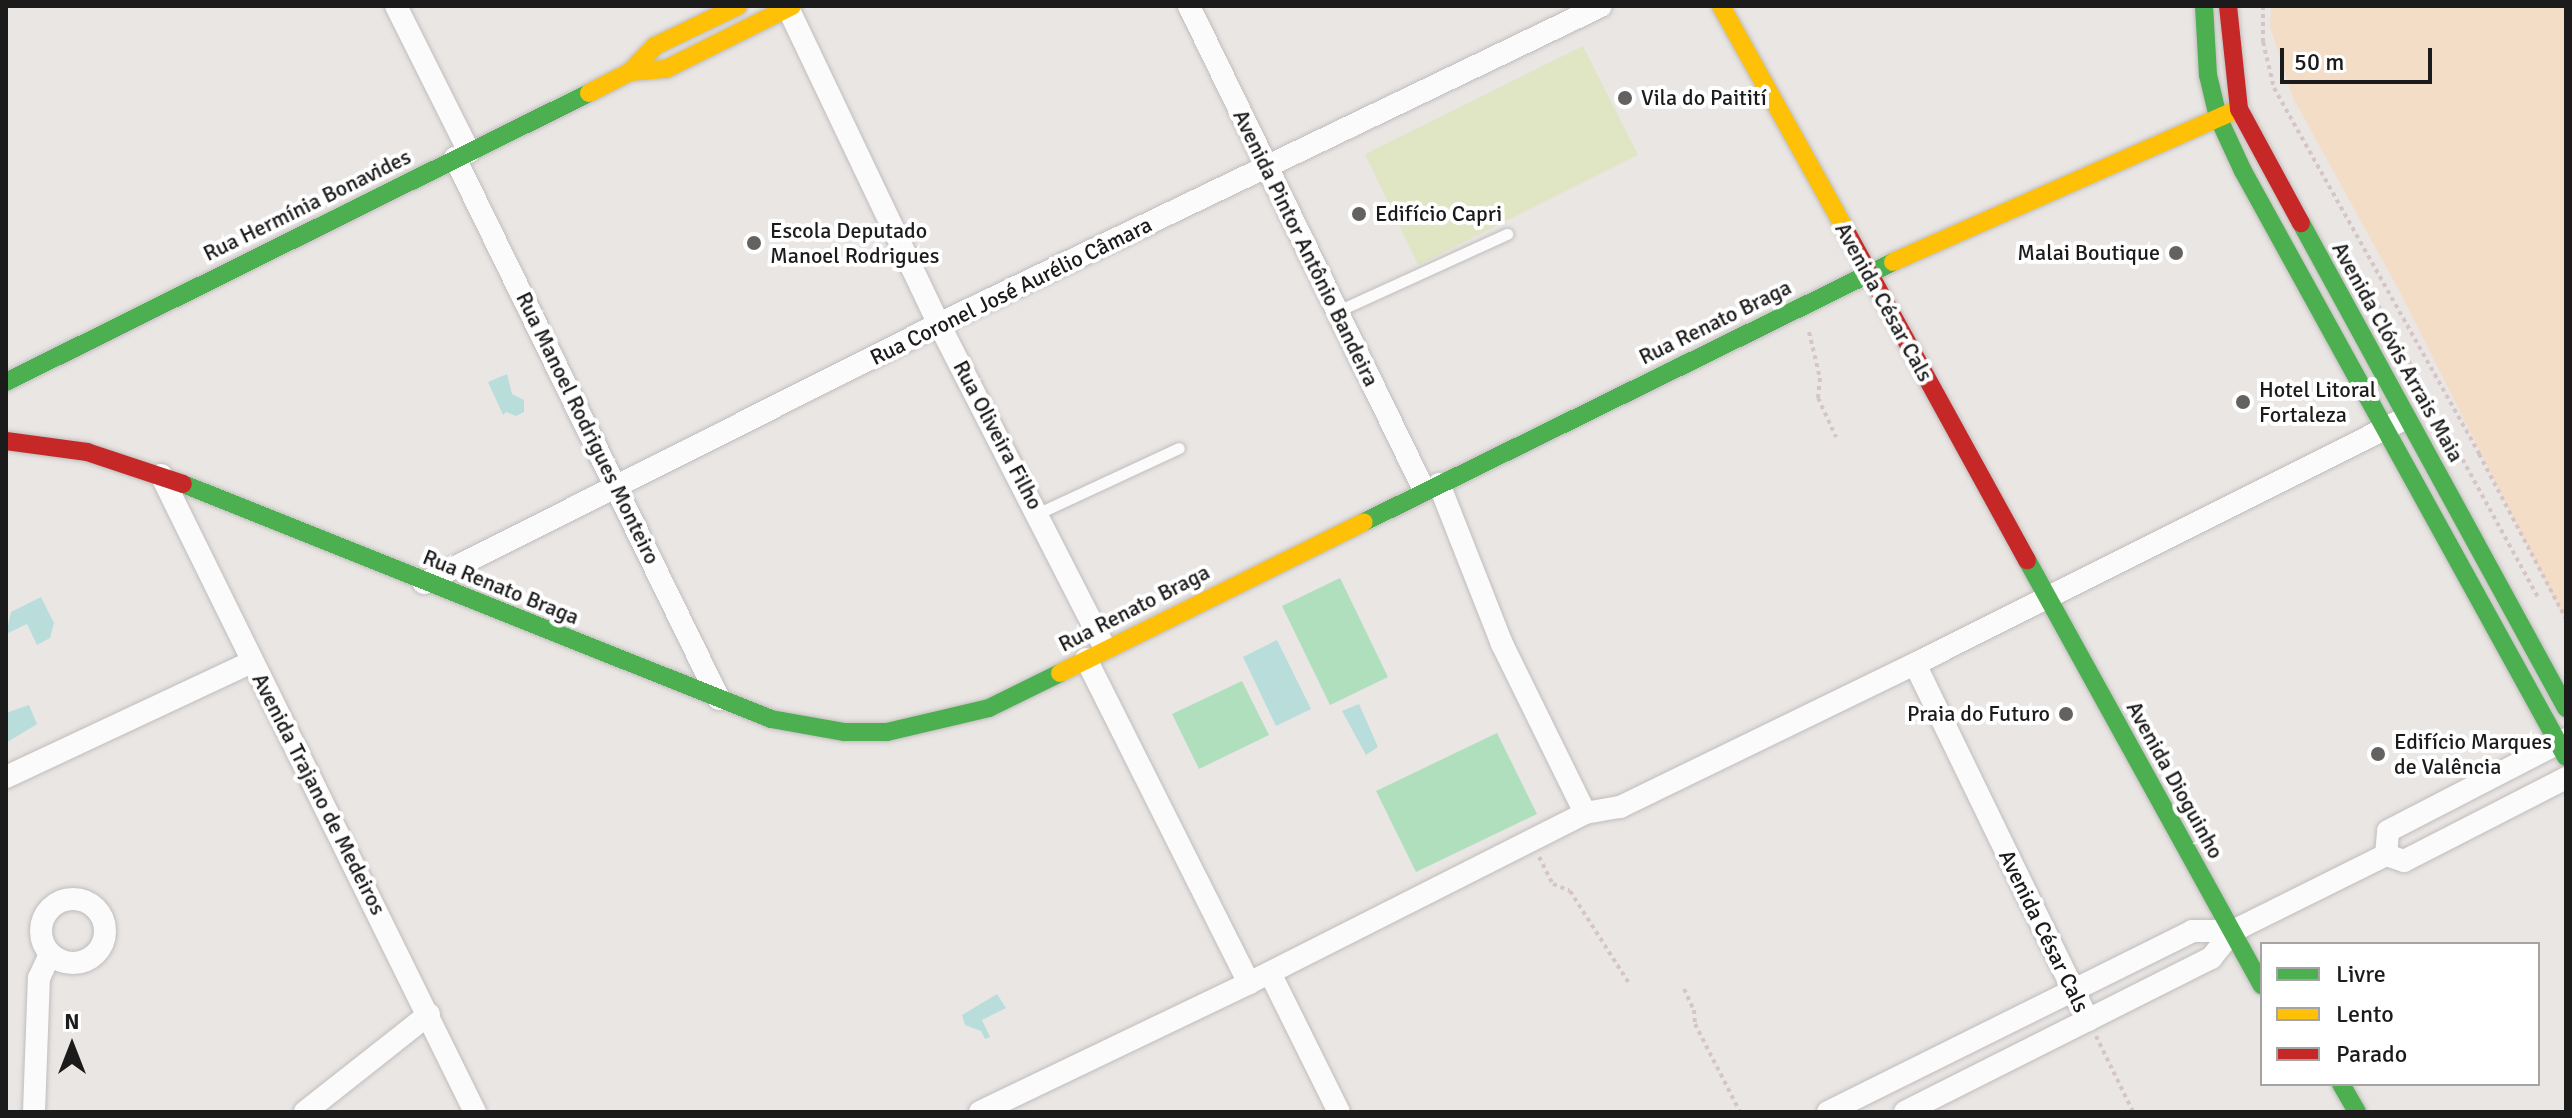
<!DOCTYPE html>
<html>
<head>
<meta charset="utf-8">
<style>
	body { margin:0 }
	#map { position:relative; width:2572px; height:1118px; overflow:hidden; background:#eae6e4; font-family:Signika,sans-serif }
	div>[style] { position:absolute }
	.grass>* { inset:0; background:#e0e6c3 }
	.sand>* { inset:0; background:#f4ddc7 }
	.pitch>* { inset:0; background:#b0dfbd }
	.water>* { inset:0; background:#b8ddda }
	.path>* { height:4px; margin-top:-2px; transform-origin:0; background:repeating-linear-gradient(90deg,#d5c5c8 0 4px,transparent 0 8px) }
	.roads { filter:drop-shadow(0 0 2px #bfbdbc) drop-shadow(0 0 2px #bfbdbc) }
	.lane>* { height:11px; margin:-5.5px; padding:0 5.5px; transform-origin:5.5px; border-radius:5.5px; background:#fcfbfb }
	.street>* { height:22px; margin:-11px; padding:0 11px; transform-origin:11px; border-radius:11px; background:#fcfbfb }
	.street>.ring { margin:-11px; padding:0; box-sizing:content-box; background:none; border:22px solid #fcfbfb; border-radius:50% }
	.fast>* { height:18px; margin:-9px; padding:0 9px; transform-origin:9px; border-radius:9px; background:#4caf50 }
	.slow>* { height:18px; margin:-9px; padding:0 9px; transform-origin:9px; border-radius:9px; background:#ffc107 }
	.jam>* { height:18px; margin:-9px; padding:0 9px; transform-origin:9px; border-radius:9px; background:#c62828 }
	.dots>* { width:22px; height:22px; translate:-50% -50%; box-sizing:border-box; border:4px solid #fff; border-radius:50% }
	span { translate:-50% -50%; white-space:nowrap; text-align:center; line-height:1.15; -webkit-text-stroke:8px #fff; paint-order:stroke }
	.poi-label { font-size:22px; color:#1b1b1b }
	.left { translate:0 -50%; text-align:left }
	.right { translate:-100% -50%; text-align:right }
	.street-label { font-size:22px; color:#1b1b1b }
	.frame { position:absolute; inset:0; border:8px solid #1b1b1b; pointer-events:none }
	.legend { position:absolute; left:2260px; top:942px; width:280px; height:144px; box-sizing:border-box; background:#fff; border:2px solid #a4a4a4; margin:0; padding:10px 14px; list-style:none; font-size:24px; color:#1b1b1b }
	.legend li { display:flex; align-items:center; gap:16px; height:40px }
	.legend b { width:40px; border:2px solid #a4a4a4 }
	.north { position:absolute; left:32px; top:1006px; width:80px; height:80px; -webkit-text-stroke:6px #fff; paint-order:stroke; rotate:0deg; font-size:22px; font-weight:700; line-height:32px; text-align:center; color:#1b1b1b }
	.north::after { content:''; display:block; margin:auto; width:28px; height:36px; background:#1b1b1b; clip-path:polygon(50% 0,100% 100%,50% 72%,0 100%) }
	.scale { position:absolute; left:2280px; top:48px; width:152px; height:36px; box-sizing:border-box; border:4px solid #1b1b1b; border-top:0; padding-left:10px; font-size:24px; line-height:28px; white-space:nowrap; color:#1b1b1b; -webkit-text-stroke:6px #fff; paint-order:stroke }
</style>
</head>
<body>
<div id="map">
	<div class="grass">
		<i style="clip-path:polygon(1583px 46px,1638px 155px,1418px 265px,1365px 154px)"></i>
	</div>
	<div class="sand">
		<i style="clip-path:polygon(2271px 6px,2566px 6px,2566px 623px,2400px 292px,2293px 98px,2270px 27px)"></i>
	</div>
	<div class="pitch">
		<i style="clip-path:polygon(1340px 578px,1388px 677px,1330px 705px,1282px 606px)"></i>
		<i style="clip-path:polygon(1242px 681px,1269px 735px,1199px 769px,1172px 714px)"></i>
		<i style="clip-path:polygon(1497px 733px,1537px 814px,1416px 872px,1376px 791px)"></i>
	</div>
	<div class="water">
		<i style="clip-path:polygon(507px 374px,512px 394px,524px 400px,524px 412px,516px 416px,506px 412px,503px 415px,488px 382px)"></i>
		<i style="clip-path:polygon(41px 597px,54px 623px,50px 638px,37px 645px,27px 624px,6px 634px,11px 612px)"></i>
		<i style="clip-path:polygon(1277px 640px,1311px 709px,1276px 726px,1243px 657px)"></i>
		<i style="clip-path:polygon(1359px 704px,1378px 747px,1366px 755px,1342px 711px)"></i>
		<i style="clip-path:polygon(29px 705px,37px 724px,6px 743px,6px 713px)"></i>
		<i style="clip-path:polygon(997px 994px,1006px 1008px,982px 1020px,990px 1037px,985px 1039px,981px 1031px,965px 1025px,962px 1015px)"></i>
	</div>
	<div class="path">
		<i style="left:2263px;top:6px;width:36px;rotate:90deg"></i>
		<i style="left:2263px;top:42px;width:47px;rotate:76.6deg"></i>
		<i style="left:2274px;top:88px;width:420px;rotate:60.7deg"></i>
		<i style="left:2479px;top:454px;width:187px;rotate:62.2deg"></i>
		<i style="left:2378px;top:305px;width:332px;rotate:61.3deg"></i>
		<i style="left:1809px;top:332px;width:47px;rotate:76.6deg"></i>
		<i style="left:1820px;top:378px;width:20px;rotate:96deg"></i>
		<i style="left:1818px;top:398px;width:43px;rotate:65.2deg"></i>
		<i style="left:1539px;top:857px;width:30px;rotate:63deg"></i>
		<i style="left:1553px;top:884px;width:18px;rotate:22deg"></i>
		<i style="left:1570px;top:891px;width:112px;rotate:57.4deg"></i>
		<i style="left:1684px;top:989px;width:23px;rotate:65deg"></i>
		<i style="left:1694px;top:1010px;width:14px;rotate:86deg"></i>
		<i style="left:1695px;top:1024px;width:99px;rotate:62.9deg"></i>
		<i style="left:2096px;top:1036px;width:85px;rotate:64deg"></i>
	</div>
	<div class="roads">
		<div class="lane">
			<i style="left:1338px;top:311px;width:186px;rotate:-24.5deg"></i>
			<i style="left:1039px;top:513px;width:154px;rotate:-24.9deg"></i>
		</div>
		<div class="street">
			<i style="left:396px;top:6px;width:163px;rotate:63.4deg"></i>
			<i style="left:787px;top:6px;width:352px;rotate:64.5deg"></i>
			<i style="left:939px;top:324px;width:364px;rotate:62.9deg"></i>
			<i style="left:1189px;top:6px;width:538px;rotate:64.1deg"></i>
			<i style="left:455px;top:158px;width:602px;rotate:63.99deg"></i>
			<i style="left:161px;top:475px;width:710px;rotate:63.76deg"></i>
			<i style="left:1439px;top:484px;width:172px;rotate:68.5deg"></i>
			<i style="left:1502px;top:644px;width:188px;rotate:63.8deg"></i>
			<i style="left:424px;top:583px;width:576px;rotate:-26.7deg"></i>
			<i style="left:939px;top:324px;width:734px;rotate:-25.66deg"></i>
			<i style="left:1086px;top:659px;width:363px;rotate:63.3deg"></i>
			<i style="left:1915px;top:664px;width:396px;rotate:64.1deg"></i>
			<i style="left:6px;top:777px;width:272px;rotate:-25.1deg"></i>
			<i style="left:2386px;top:855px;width:24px;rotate:-85deg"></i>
			<i style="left:2388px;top:831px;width:200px;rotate:-27.3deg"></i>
			<i class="ring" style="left:41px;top:899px;width:42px;height:42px"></i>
			<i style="left:1270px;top:973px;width:155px;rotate:63.6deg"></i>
			<i style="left:34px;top:1112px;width:134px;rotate:-87.9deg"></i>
			<i style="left:39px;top:978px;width:26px;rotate:-65deg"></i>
			<i style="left:305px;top:1112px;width:158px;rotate:-38.3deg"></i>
			<i style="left:980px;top:1112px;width:298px;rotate:-25.6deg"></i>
			<i style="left:1249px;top:983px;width:377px;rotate:-26.8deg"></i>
			<i style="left:1585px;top:813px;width:36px;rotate:-10deg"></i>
			<i style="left:1620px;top:807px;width:328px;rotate:-25.9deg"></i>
			<i style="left:1915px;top:664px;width:540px;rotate:-26.61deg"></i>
			<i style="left:1828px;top:1112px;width:407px;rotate:-26.4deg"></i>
			<i style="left:2192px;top:931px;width:41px"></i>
			<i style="left:2233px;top:931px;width:171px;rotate:-26.4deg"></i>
			<i style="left:2386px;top:855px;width:19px;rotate:18deg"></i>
			<i style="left:2404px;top:861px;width:182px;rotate:-27.1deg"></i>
			<i style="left:1905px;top:1112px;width:343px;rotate:-26.7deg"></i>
			<i style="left:2211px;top:958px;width:35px;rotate:-51deg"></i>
		</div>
		<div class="fast">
			<i style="left:2204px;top:6px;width:69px;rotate:86.7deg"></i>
			<i style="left:2208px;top:75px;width:43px;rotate:76.6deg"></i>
			<i style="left:2218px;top:117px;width:60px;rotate:65.2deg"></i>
			<i style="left:2243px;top:171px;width:669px;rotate:61.14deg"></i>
			<i style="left:2301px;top:223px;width:553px;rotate:61.35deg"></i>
			<i style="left:6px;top:382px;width:651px;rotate:-26.37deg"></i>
			<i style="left:183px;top:484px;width:633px;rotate:21.78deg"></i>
			<i style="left:771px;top:719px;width:75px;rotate:10deg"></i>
			<i style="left:845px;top:732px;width:42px"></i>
			<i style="left:887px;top:732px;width:105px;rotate:-13.2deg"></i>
			<i style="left:989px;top:708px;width:79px;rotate:-26.2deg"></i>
			<i style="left:1364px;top:522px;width:589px;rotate:-26.17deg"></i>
			<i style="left:2027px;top:560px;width:486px;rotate:61.1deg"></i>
			<i style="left:2341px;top:1084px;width:32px;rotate:60deg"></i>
		</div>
		<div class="slow">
			<i style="left:1721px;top:6px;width:257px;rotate:60.9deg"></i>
			<i style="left:630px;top:72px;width:36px;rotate:-5deg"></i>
			<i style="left:666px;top:69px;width:141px;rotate:-26.6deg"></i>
			<i style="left:589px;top:93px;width:46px;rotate:-27.1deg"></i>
			<i style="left:630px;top:72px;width:36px;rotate:-46deg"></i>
			<i style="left:655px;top:46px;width:92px;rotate:-25.7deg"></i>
			<i style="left:1893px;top:262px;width:378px;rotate:-23.9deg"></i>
			<i style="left:1060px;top:673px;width:339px;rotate:-26.4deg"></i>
		</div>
		<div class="jam">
			<i style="left:2228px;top:6px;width:104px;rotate:83.9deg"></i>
			<i style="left:2239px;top:109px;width:130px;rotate:61.5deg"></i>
			<i style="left:1846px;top:231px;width:376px;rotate:61.2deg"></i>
			<i style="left:6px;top:441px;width:82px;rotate:7.7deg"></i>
			<i style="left:87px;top:452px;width:101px;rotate:18.4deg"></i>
		</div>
	</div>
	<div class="dots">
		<i style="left:1625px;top:98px;background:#636261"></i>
		<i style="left:1359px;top:214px;background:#636261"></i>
		<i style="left:754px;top:243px;background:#636261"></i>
		<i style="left:2176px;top:253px;background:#636261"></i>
		<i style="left:2243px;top:402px;background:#636261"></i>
		<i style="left:2066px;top:714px;background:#636261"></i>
		<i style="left:2378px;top:754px;background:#636261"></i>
	</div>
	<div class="poi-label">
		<span class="left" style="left:1641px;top:98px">Vila do Paitití</span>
		<span class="left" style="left:1375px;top:214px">Edifício Capri</span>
		<span class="left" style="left:770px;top:243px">Escola Deputado<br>Manoel Rodrigues</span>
		<span class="right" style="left:2160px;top:253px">Malai Boutique</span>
		<span class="left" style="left:2259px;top:402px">Hotel Litoral<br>Fortaleza</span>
		<span class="right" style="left:2050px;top:714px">Praia do Futuro</span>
		<span class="left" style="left:2394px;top:754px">Edifício Marques<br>de Valência</span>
	</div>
	<div class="street-label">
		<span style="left:307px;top:205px;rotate:-26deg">Rua Hermínia Bonavides</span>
		<span style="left:1306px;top:248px;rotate:64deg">Avenida Pintor Antônio Bandeira</span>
		<span style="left:1011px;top:291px;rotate:-26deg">Rua Coronel José Aurélio Câmara</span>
		<span style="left:1884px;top:302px;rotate:61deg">Avenida César Cals</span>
		<span style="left:1715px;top:322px;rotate:-26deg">Rua Renato Braga</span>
		<span style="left:2398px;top:352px;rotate:61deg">Avenida Clóvis Arrais Maia</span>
		<span style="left:588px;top:428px;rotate:64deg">Rua Manoel Rodrigues Monteiro</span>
		<span style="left:998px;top:435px;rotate:62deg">Rua Oliveira Filho</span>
		<span style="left:501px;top:587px;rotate:22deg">Rua Renato Braga</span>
		<span style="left:1134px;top:608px;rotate:-27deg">Rua Renato Braga</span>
		<span style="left:2175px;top:780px;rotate:61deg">Avenida Dioguinho</span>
		<span style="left:319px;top:794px;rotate:63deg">Avenida Trajano de Medeiros</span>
		<span style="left:2044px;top:931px;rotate:64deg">Avenida César Cals</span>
	</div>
	<div class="frame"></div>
	<ul class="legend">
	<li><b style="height:10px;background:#4caf50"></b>Livre</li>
	<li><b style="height:10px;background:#ffc107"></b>Lento</li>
	<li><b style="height:10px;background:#c62828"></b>Parado</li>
	</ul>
	<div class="north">N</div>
	<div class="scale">50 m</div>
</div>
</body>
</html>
